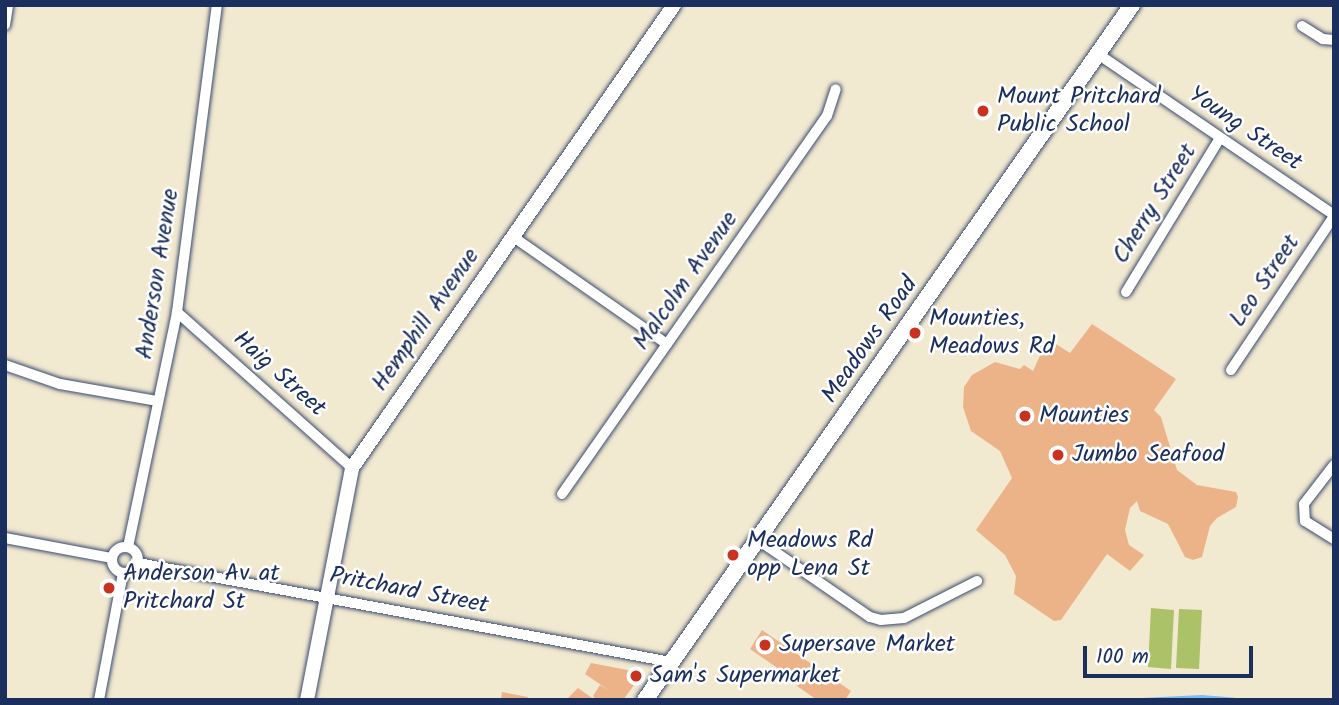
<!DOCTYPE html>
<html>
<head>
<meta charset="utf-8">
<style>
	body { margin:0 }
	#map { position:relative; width:1339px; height:705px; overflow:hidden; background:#f2e9d1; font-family:Kalam,sans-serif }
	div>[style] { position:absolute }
	.green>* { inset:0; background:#abc268 }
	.stream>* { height:3.5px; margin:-1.75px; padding:0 1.75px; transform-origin:1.75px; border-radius:1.75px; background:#7bbcf0 }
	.building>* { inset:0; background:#ecb389 }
	.roads { filter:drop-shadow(0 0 2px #3b4b6f) drop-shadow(0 0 2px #3b4b6f) }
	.minor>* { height:10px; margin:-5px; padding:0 5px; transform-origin:5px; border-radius:5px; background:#fff }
	.minor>.ring { margin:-5px; padding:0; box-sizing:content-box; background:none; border:10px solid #fff; border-radius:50% }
	.tertiary>* { height:14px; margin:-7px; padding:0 7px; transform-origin:7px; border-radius:7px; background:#fff }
	.secondary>* { height:16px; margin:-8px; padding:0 8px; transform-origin:8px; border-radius:8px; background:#fff }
	.dots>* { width:19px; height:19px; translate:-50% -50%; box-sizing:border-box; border:4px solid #fff; border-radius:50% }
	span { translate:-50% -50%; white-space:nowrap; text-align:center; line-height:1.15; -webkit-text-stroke:5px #fff; paint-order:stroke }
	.poi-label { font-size:24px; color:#1b2f5e }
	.left { translate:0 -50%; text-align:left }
	.street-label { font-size:24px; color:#1b2f5e }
	.frame { position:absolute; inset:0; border:7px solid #1b2f5e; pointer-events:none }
	.scale { position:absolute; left:1083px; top:646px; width:170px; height:32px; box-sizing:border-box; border:4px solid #1b2f5e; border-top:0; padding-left:9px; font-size:21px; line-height:24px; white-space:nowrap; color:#1b2f5e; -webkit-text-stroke:5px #fff; paint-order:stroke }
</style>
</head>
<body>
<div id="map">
	<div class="green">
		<i style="clip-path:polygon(1151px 608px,1174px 610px,1171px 669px,1148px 667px)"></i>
		<i style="clip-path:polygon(1179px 609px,1202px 610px,1199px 669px,1176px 668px)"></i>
	</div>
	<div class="stream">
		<i style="left:1142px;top:700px;width:60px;rotate:-2.9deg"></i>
		<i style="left:1202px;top:697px;width:32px;rotate:5deg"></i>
	</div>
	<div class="building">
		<i style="clip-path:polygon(1092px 324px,1176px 379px,1154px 410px,1161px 417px,1177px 470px,1197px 485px,1236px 492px,1238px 497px,1236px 507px,1217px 518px,1210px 526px,1202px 557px,1193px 560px,1185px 557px,1168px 524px,1140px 511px,1137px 501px,1130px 508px,1125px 530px,1129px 545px,1144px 555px,1130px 571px,1107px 554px,1061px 620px,1054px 621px,1014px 594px,1016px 576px,1005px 555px,976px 530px,1012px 478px,1000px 451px,971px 431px,963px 407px,964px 387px,972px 375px,995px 362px,1020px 369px,1024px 365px,1033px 371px,1045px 345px,1051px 341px,1070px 353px)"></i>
		<i style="clip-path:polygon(762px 630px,851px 691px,845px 700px,817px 700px,797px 686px,799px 683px,750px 649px)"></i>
		<i style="clip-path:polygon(591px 663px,638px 672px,640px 677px,623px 700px,596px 700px,593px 696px,600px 685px,610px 691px,585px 674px)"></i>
		<i style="clip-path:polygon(578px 688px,595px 700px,566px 700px)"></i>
		<i style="clip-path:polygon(502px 692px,528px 697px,528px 700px,501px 700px)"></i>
	</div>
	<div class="roads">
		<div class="minor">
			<i style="left:5px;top:25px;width:20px;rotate:-81deg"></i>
			<i style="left:1302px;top:26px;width:25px;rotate:32deg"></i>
			<i style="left:1323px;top:39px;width:11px;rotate:5deg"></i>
			<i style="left:1098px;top:54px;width:286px;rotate:34.3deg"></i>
			<i style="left:512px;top:236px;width:189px;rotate:34.9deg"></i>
			<i style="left:1126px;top:292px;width:180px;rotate:-58.6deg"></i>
			<i style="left:177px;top:312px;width:234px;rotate:41.7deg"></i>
			<i style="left:5px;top:365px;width:58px;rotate:19.1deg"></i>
			<i style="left:60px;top:384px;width:98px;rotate:9.9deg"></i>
			<i style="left:1231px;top:370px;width:185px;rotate:-56.2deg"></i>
			<i style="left:1334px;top:465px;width:49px;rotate:127.6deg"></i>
			<i style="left:1304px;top:504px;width:17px;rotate:87deg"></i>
			<i style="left:1305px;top:521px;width:34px;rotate:32deg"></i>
			<i style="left:562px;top:494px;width:462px;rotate:-55deg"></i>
			<i style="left:827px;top:116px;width:28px;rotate:-72deg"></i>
			<i style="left:5px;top:538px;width:109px;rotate:10.6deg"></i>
			<i style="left:758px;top:540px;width:136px;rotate:34.5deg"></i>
			<i style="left:870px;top:617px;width:11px;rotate:15deg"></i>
			<i style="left:881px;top:620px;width:23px;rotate:-5deg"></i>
			<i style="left:904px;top:618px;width:82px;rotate:-26.9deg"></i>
			<i class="ring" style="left:112px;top:547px;width:16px;height:16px"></i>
			<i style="left:128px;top:547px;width:240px;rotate:-78.2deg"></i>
			<i style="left:177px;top:312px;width:310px;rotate:-82.6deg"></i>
			<i style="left:138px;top:563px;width:542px;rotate:10.52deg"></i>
			<i style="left:99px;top:700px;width:129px;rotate:-79.3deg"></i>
		</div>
		<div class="tertiary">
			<i style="left:307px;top:700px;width:236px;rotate:-79deg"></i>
			<i style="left:352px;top:468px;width:564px;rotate:-55.18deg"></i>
		</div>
		<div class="secondary">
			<i style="left:645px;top:700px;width:849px;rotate:-54.98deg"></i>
		</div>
	</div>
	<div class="dots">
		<i style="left:983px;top:111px;background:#c8321e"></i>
		<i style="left:915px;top:333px;background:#c8321e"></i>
		<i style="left:1025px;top:416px;background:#c8321e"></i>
		<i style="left:1058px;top:455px;background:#c8321e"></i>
		<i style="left:733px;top:555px;background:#c8321e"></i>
		<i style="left:109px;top:588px;background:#c8321e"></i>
		<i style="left:765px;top:645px;background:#c8321e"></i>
		<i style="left:636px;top:676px;background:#c8321e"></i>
	</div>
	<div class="poi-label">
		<span class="left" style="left:997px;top:111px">Mount Pritchard<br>Public School</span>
		<span class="left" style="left:929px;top:333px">Mounties,<br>Meadows Rd</span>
		<span class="left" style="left:1039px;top:416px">Mounties</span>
		<span class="left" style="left:1072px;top:455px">Jumbo Seafood</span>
		<span class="left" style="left:747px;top:555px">Meadows Rd<br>opp Lena St</span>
		<span class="left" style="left:123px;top:588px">Anderson Av at<br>Pritchard St</span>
		<span class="left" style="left:779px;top:645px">Supersave Market</span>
		<span class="left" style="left:650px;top:676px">Sam's Supermarket</span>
	</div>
	<div class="street-label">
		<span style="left:1245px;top:129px;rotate:34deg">Young Street</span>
		<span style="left:1155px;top:204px;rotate:-58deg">Cherry Street</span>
		<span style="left:158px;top:274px;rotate:-81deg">Anderson Avenue</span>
		<span style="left:686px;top:281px;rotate:-55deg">Malcolm Avenue</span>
		<span style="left:1265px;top:281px;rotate:-56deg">Leo Street</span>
		<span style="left:426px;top:320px;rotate:-55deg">Hemphill Avenue</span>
		<span style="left:870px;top:340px;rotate:-55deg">Meadows Road</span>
		<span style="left:279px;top:374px;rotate:42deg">Haig Street</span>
		<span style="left:409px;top:591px;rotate:11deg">Pritchard Street</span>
	</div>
	<div class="frame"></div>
	<div class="scale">100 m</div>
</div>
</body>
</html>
